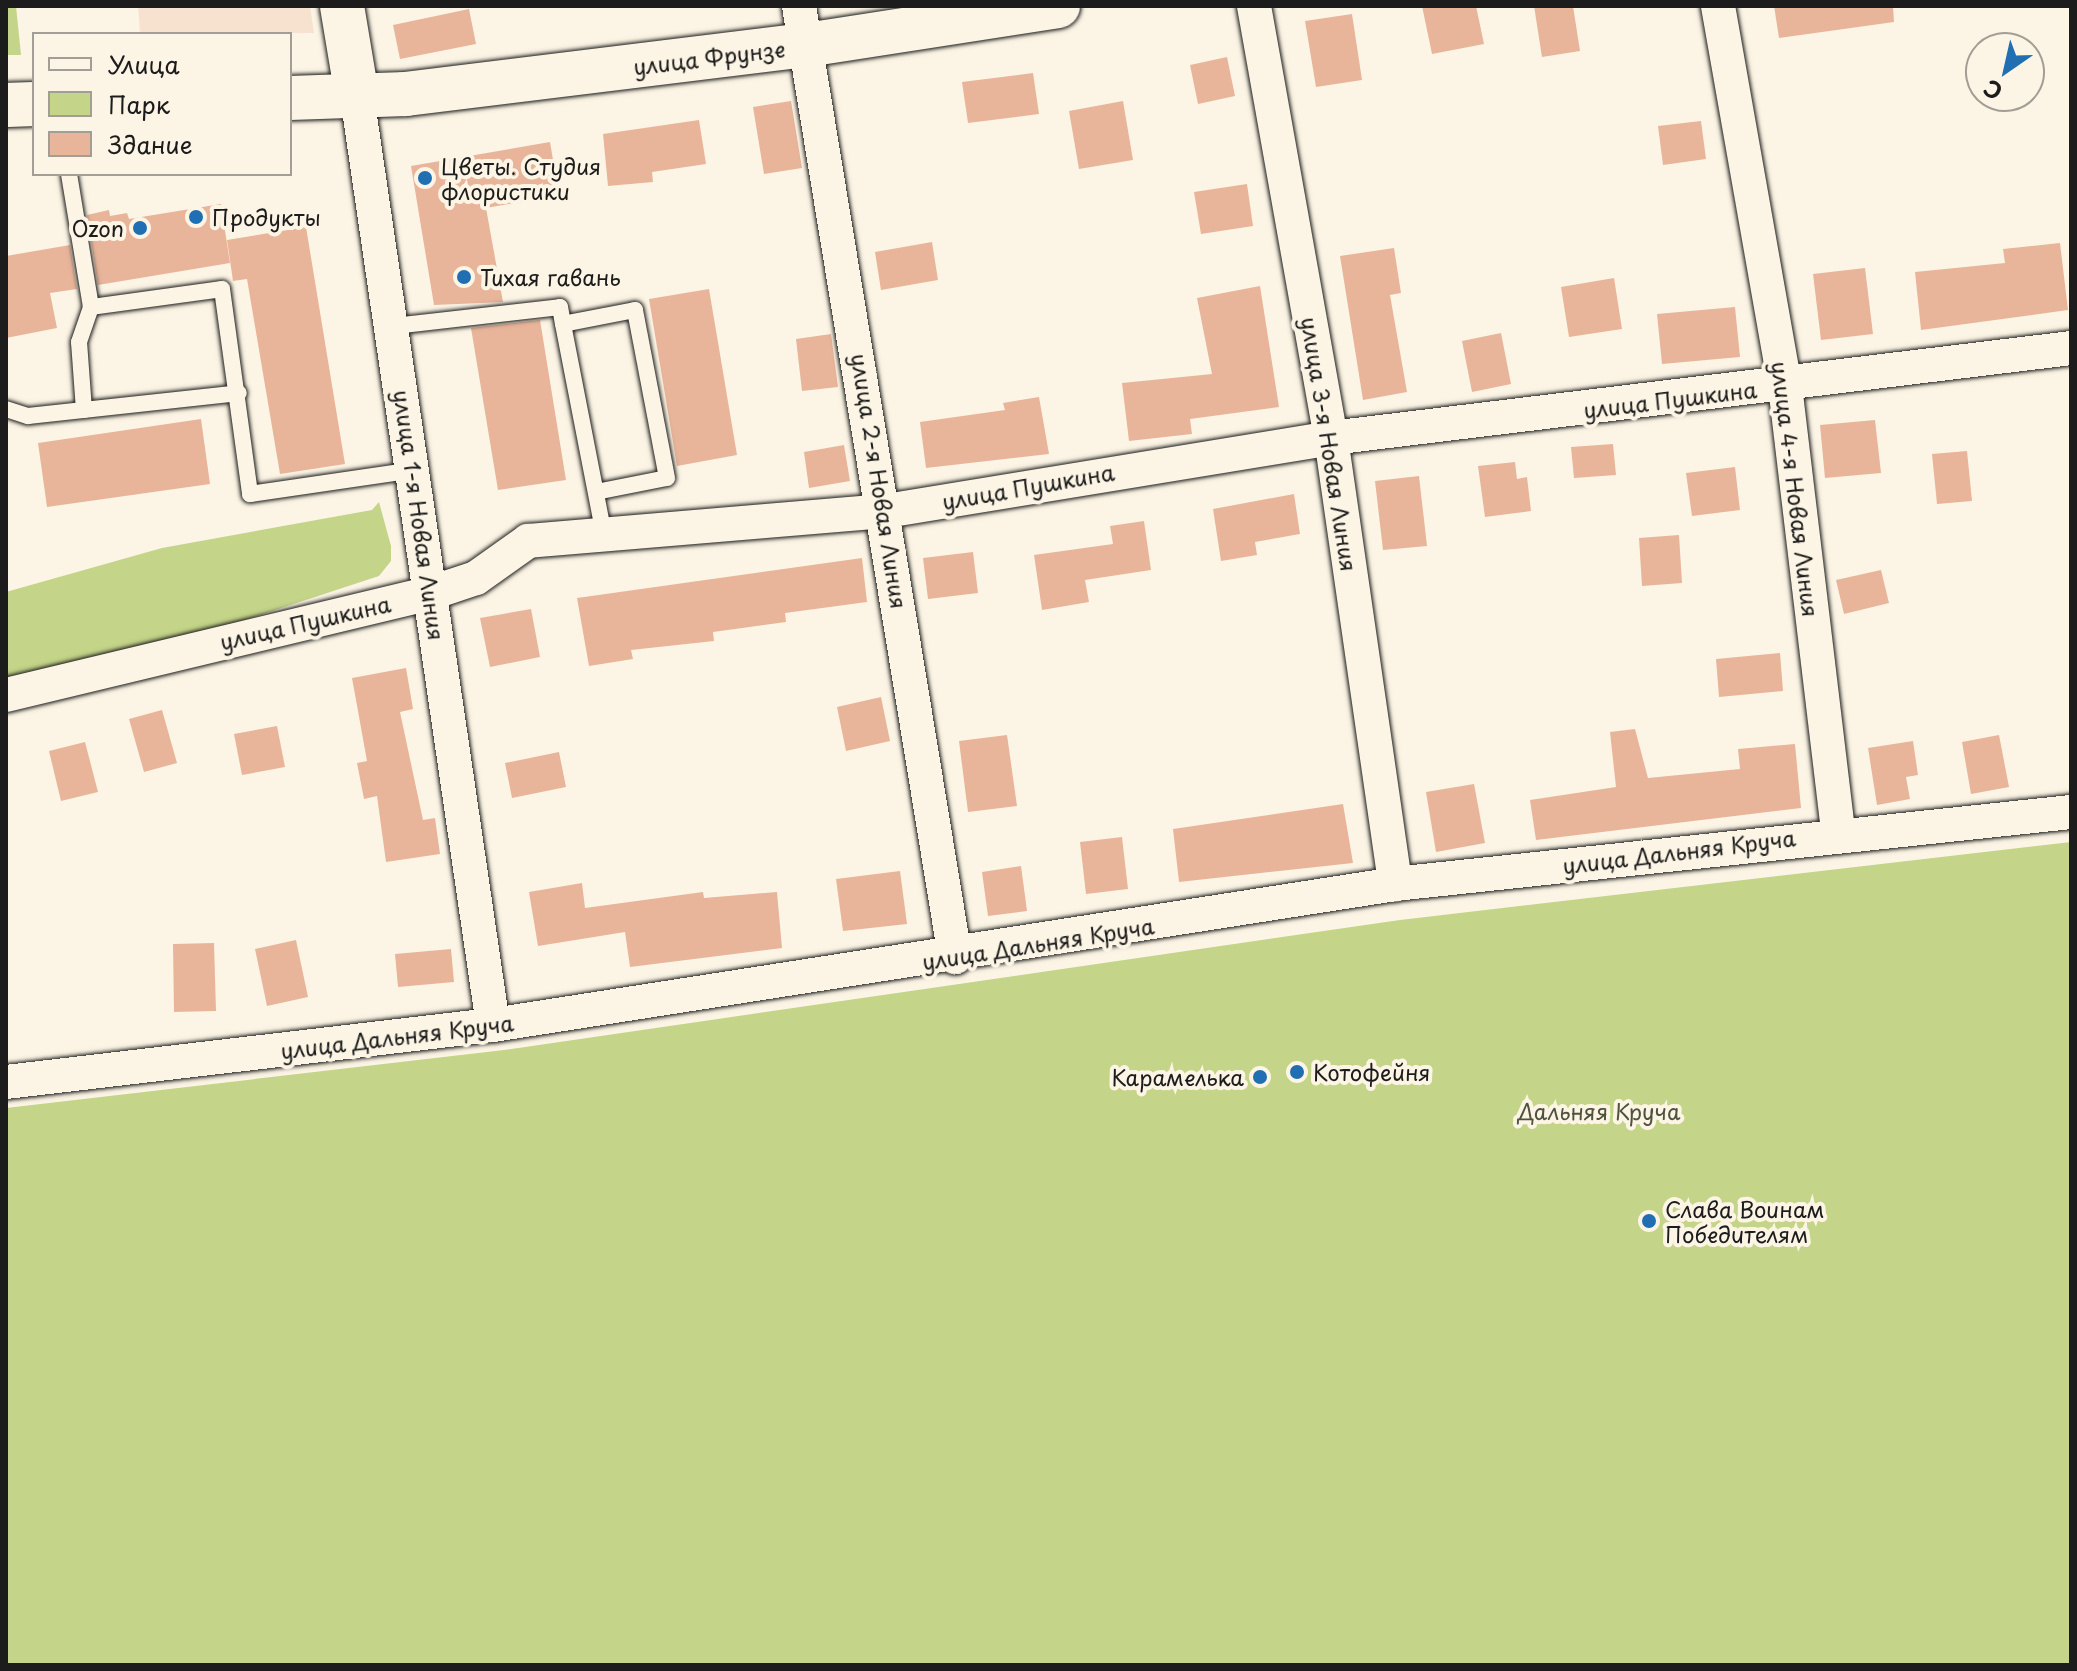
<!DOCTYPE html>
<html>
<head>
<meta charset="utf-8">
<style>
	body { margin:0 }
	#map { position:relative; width:2077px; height:1671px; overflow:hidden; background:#fcf5e5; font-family:"Playpen Sans",sans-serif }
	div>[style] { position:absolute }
	.built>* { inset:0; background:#f6e2ce }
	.green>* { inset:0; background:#c4d488 }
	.building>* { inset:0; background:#e8b59a }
	.roads { filter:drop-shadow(0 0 2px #1c1c1c) drop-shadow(0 0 2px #1c1c1c) }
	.lane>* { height:16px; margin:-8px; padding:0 8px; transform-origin:8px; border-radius:8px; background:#fcf5e5 }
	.street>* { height:34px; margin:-17px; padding:0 17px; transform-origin:17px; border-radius:17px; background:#fcf5e5 }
	.secondary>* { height:44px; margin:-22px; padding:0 22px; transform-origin:22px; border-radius:22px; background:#fcf5e5 }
	.dots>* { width:22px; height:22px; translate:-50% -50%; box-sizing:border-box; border:4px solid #fcf5e5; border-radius:50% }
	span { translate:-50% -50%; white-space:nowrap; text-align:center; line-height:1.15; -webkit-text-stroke:8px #fcf5e5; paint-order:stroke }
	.street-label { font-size:22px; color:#1c1c1c }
	.poi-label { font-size:22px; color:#1c1c1c }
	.left { translate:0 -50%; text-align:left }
	.right { translate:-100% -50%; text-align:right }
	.park-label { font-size:22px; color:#4e533c }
	.frame { position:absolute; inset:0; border:8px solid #1c1c1c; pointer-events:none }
	.legend { position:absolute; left:32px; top:32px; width:260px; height:144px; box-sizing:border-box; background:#fcf5e5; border:2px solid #a29e95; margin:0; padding:10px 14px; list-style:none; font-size:24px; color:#1c1c1c }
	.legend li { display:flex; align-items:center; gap:16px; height:40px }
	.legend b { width:40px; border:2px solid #a29e95 }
	.north { position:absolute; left:1965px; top:32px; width:80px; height:80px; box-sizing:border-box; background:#fcf5e5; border:2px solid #a29e95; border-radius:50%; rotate:214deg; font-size:22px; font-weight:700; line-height:32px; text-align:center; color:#1c1c1c }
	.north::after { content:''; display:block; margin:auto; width:28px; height:36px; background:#1f6fb2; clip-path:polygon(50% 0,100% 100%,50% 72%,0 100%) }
</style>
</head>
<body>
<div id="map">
	<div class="built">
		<i style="clip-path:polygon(138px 6px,310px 6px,314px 33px,140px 34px)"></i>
	</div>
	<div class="green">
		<i style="clip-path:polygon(6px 6px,16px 6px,21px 55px,6px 55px)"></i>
		<i style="clip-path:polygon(379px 502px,391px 546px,391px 561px,379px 576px,6px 698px,6px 592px,162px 548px,372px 510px)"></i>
		<i style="clip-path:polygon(2071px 842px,2071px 1665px,6px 1665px,6px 1108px,504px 1050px,1400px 920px)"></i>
	</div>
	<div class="building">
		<i style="clip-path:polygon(1422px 6px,1476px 6px,1484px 44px,1432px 54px)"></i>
		<i style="clip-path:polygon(1534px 6px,1573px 6px,1580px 51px,1542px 57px)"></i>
		<i style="clip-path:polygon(1774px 6px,1893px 6px,1894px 22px,1779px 38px)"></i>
		<i style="clip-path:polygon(469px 9px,476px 44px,400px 59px,393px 25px)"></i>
		<i style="clip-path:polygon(1352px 14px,1362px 80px,1316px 87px,1305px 21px)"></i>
		<i style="clip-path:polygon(1227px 57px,1235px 96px,1198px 104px,1190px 65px)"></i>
		<i style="clip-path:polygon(1033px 73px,1039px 114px,968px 123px,962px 82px)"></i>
		<i style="clip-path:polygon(791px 101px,802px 168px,764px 174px,753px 107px)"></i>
		<i style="clip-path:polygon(1123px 101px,1133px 160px,1079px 169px,1069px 111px)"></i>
		<i style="clip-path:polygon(699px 120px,706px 164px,652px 172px,653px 182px,608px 186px,603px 134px)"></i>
		<i style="clip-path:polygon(1701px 121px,1706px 159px,1663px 165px,1658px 126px)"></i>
		<i style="clip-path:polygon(550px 142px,559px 195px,486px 208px,503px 302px,434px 305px,411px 166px)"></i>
		<i style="clip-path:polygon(1247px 184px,1253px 226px,1201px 234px,1194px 192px)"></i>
		<i style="clip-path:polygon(221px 204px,230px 263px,98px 285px,87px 215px,109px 210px,110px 216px,127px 213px,129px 219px)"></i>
		<i style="clip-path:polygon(306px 227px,345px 464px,280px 474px,247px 279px,233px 281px,227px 240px)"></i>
		<i style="clip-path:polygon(932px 242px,938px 280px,881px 290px,875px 252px)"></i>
		<i style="clip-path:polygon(2060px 243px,2068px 310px,1921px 330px,1915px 272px,2005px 263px,2003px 249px)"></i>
		<i style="clip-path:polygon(70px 245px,77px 289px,50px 293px,57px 328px,6px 338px,6px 256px)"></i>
		<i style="clip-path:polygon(1394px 248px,1401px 293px,1390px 295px,1407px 392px,1363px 400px,1340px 256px)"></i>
		<i style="clip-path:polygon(1865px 268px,1873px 334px,1821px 340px,1813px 274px)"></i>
		<i style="clip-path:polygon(1614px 278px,1622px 329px,1569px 337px,1561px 287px)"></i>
		<i style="clip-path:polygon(1260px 286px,1279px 407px,1190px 419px,1192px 434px,1129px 441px,1122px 383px,1212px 374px,1197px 298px)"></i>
		<i style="clip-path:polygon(709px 289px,737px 455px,677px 466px,649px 299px)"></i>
		<i style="clip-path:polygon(1735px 307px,1740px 357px,1662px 364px,1657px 314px)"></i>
		<i style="clip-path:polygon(540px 320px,566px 480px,498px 490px,471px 328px)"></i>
		<i style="clip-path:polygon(1501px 333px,1511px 384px,1472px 392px,1462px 341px)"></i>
		<i style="clip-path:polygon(831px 334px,838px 387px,802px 391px,796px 339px)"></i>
		<i style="clip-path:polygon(1039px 397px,1049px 454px,926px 468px,920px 422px,1005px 410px,1003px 403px)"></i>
		<i style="clip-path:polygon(201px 419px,210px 484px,47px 507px,38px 443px)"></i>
		<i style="clip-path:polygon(1875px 420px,1881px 473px,1825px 478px,1820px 425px)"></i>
		<i style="clip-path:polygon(1613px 444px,1616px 475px,1574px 478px,1571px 447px)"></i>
		<i style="clip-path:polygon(844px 445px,850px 481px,809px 488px,804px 452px)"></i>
		<i style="clip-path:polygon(1967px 451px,1972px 501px,1937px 504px,1932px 454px)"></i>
		<i style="clip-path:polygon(1515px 462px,1517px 479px,1527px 477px,1531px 511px,1485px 517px,1478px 466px)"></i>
		<i style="clip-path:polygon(1735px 467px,1740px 510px,1692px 516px,1686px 473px)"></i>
		<i style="clip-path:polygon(1419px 476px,1427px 546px,1383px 550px,1375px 481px)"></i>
		<i style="clip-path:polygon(1294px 494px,1300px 534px,1255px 542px,1257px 555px,1221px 561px,1213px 509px)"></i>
		<i style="clip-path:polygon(1144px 521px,1151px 570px,1085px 580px,1089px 602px,1042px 610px,1034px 555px,1113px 544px,1110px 526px)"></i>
		<i style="clip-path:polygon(1679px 535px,1682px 583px,1642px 586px,1639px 538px)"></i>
		<i style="clip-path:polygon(973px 552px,978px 593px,928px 599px,923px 558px)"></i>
		<i style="clip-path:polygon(862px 558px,867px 602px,785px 613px,786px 622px,713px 632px,714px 641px,631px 650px,633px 659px,589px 666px,577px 598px)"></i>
		<i style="clip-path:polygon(1881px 570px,1889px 603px,1844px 614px,1836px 580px)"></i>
		<i style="clip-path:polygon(531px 609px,540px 657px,490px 667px,480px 618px)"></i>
		<i style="clip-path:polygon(1780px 653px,1783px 691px,1719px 697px,1716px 659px)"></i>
		<i style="clip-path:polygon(406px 668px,413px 709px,400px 712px,423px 820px,435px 818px,440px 854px,386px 862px,377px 796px,364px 799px,357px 763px,367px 761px,352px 678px)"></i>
		<i style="clip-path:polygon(881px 697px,890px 741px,846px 751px,837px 707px)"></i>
		<i style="clip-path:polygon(162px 710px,177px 763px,144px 772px,129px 719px)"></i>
		<i style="clip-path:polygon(277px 726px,285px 767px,242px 775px,234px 734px)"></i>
		<i style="clip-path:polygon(1635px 729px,1648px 778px,1740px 769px,1738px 749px,1795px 744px,1801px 808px,1536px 840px,1530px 800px,1616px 787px,1610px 732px)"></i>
		<i style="clip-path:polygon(1007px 735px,1017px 806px,968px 812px,959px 741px)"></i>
		<i style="clip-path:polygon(1999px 735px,2009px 787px,1971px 794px,1962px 742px)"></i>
		<i style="clip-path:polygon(1913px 741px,1918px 775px,1906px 777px,1910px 799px,1877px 805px,1868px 748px)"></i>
		<i style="clip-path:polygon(85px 742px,98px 792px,61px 801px,49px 751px)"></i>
		<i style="clip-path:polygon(559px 752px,566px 787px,512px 798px,505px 763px)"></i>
		<i style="clip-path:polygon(1474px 784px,1485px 843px,1436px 852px,1426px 792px)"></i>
		<i style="clip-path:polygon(1343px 804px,1353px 863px,1179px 882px,1173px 829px)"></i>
		<i style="clip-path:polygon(1122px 837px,1128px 889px,1086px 894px,1080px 842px)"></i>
		<i style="clip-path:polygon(1021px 866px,1027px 911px,988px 916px,982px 872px)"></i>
		<i style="clip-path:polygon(900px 871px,907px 924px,843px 931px,836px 879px)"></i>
		<i style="clip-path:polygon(582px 883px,585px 908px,703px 892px,704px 898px,777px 892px,782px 948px,630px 967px,625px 932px,538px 946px,529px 892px)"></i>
		<i style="clip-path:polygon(296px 940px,308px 997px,267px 1006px,255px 949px)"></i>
		<i style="clip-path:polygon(214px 943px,216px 1011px,174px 1012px,173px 944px)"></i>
		<i style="clip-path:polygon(451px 949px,454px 982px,398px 987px,395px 954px)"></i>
	</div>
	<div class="roads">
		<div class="lane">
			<i style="left:69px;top:174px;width:135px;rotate:80.6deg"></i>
			<i style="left:91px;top:307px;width:132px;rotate:-7.8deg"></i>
			<i style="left:222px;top:289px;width:207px;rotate:82.2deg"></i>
			<i style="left:250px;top:494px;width:166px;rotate:-8.3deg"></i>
			<i style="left:394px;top:326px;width:167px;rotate:-6.5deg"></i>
			<i style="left:560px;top:307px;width:17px;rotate:80deg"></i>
			<i style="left:6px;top:409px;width:23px;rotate:18deg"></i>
			<i style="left:28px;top:416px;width:212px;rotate:-6.2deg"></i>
			<i style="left:84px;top:410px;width:68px;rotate:-94.2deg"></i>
			<i style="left:79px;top:342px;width:37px;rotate:-71deg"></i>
			<i style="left:596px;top:492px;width:72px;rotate:-11.2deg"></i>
			<i style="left:667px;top:478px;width:171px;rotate:-100.8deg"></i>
			<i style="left:635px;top:310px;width:73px;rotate:169deg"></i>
			<i style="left:563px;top:324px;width:215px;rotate:79deg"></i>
		</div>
		<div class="street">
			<i style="left:799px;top:6px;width:964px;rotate:80.68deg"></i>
			<i style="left:1254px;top:6px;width:439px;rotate:79.9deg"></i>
			<i style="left:1331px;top:438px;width:451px;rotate:81.8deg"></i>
			<i style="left:1718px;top:6px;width:386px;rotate:80deg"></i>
			<i style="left:1785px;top:386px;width:449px;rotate:83.2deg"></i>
			<i style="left:357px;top:96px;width:939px;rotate:81.67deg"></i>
			<i style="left:6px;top:695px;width:437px;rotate:-13.5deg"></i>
			<i style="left:431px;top:593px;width:47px;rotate:-18.4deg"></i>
			<i style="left:476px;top:578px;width:64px;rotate:-35.4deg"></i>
			<i style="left:528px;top:541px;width:359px;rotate:-4.8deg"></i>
			<i style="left:886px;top:511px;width:451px;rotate:-9.3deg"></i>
			<i style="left:1331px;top:438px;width:745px;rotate:-6.93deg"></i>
			<i style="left:6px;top:1082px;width:490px;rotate:-6.7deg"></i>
			<i style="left:493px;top:1025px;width:913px;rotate:-8.88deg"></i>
			<i style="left:1395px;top:884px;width:680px;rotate:-6.08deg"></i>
		</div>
		<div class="secondary">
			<i style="left:342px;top:6px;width:91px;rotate:80.5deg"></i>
			<i style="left:290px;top:98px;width:116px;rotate:-2deg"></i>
			<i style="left:406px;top:94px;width:404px;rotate:-7deg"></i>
			<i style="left:807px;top:45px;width:254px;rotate:-8.8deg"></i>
			<i style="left:6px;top:105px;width:28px;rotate:-2deg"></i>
		</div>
	</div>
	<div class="dots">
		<i style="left:425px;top:178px;background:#1f6fb2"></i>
		<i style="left:196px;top:217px;background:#1f6fb2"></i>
		<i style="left:140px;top:228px;background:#1f6fb2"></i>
		<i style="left:464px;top:277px;background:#1f6fb2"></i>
		<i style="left:1297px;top:1072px;background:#1f6fb2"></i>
		<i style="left:1260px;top:1077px;background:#1f6fb2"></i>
		<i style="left:1649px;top:1221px;background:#1f6fb2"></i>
	</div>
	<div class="street-label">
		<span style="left:709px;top:57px;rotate:-7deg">улица Фрунзе</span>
		<span style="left:1670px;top:399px;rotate:-7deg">улица Пушкина</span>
		<span style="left:1330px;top:444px;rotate:81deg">улица 3-я Новая Линия</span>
		<span style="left:880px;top:481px;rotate:81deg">улица 2-я Новая Линия</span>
		<span style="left:1028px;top:486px;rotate:-10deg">улица Пушкина</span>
		<span style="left:1796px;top:489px;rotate:83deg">улица 4-я Новая Линия</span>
		<span style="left:420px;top:515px;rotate:82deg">улица 1-я Новая Линия</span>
		<span style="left:305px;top:622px;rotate:-13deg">улица Пушкина</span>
		<span style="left:1679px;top:851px;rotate:-7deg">улица Дальняя Круча</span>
		<span style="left:1038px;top:943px;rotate:-9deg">улица Дальняя Круча</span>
		<span style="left:397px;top:1036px;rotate:-7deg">улица Дальняя Круча</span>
	</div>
	<div class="poi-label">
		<span class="left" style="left:441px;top:178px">Цветы. Студия<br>флористики</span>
		<span class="left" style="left:212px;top:217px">Продукты</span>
		<span class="right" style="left:124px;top:228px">Ozon</span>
		<span class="left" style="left:480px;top:277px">Тихая гавань</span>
		<span class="left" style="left:1313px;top:1072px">Котофейня</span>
		<span class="right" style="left:1244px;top:1077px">Карамелька</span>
		<span class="left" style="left:1665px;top:1221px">Слава Воинам<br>Победителям</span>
	</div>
	<div class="park-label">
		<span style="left:1599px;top:1111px">Дальняя Круча</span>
	</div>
	<div class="frame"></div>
	<ul class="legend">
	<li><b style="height:10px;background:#fcf5e5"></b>Улица</li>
	<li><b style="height:22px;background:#c4d488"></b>Парк</li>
	<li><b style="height:22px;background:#e8b59a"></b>Здание</li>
	</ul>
	<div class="north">С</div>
</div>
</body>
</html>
